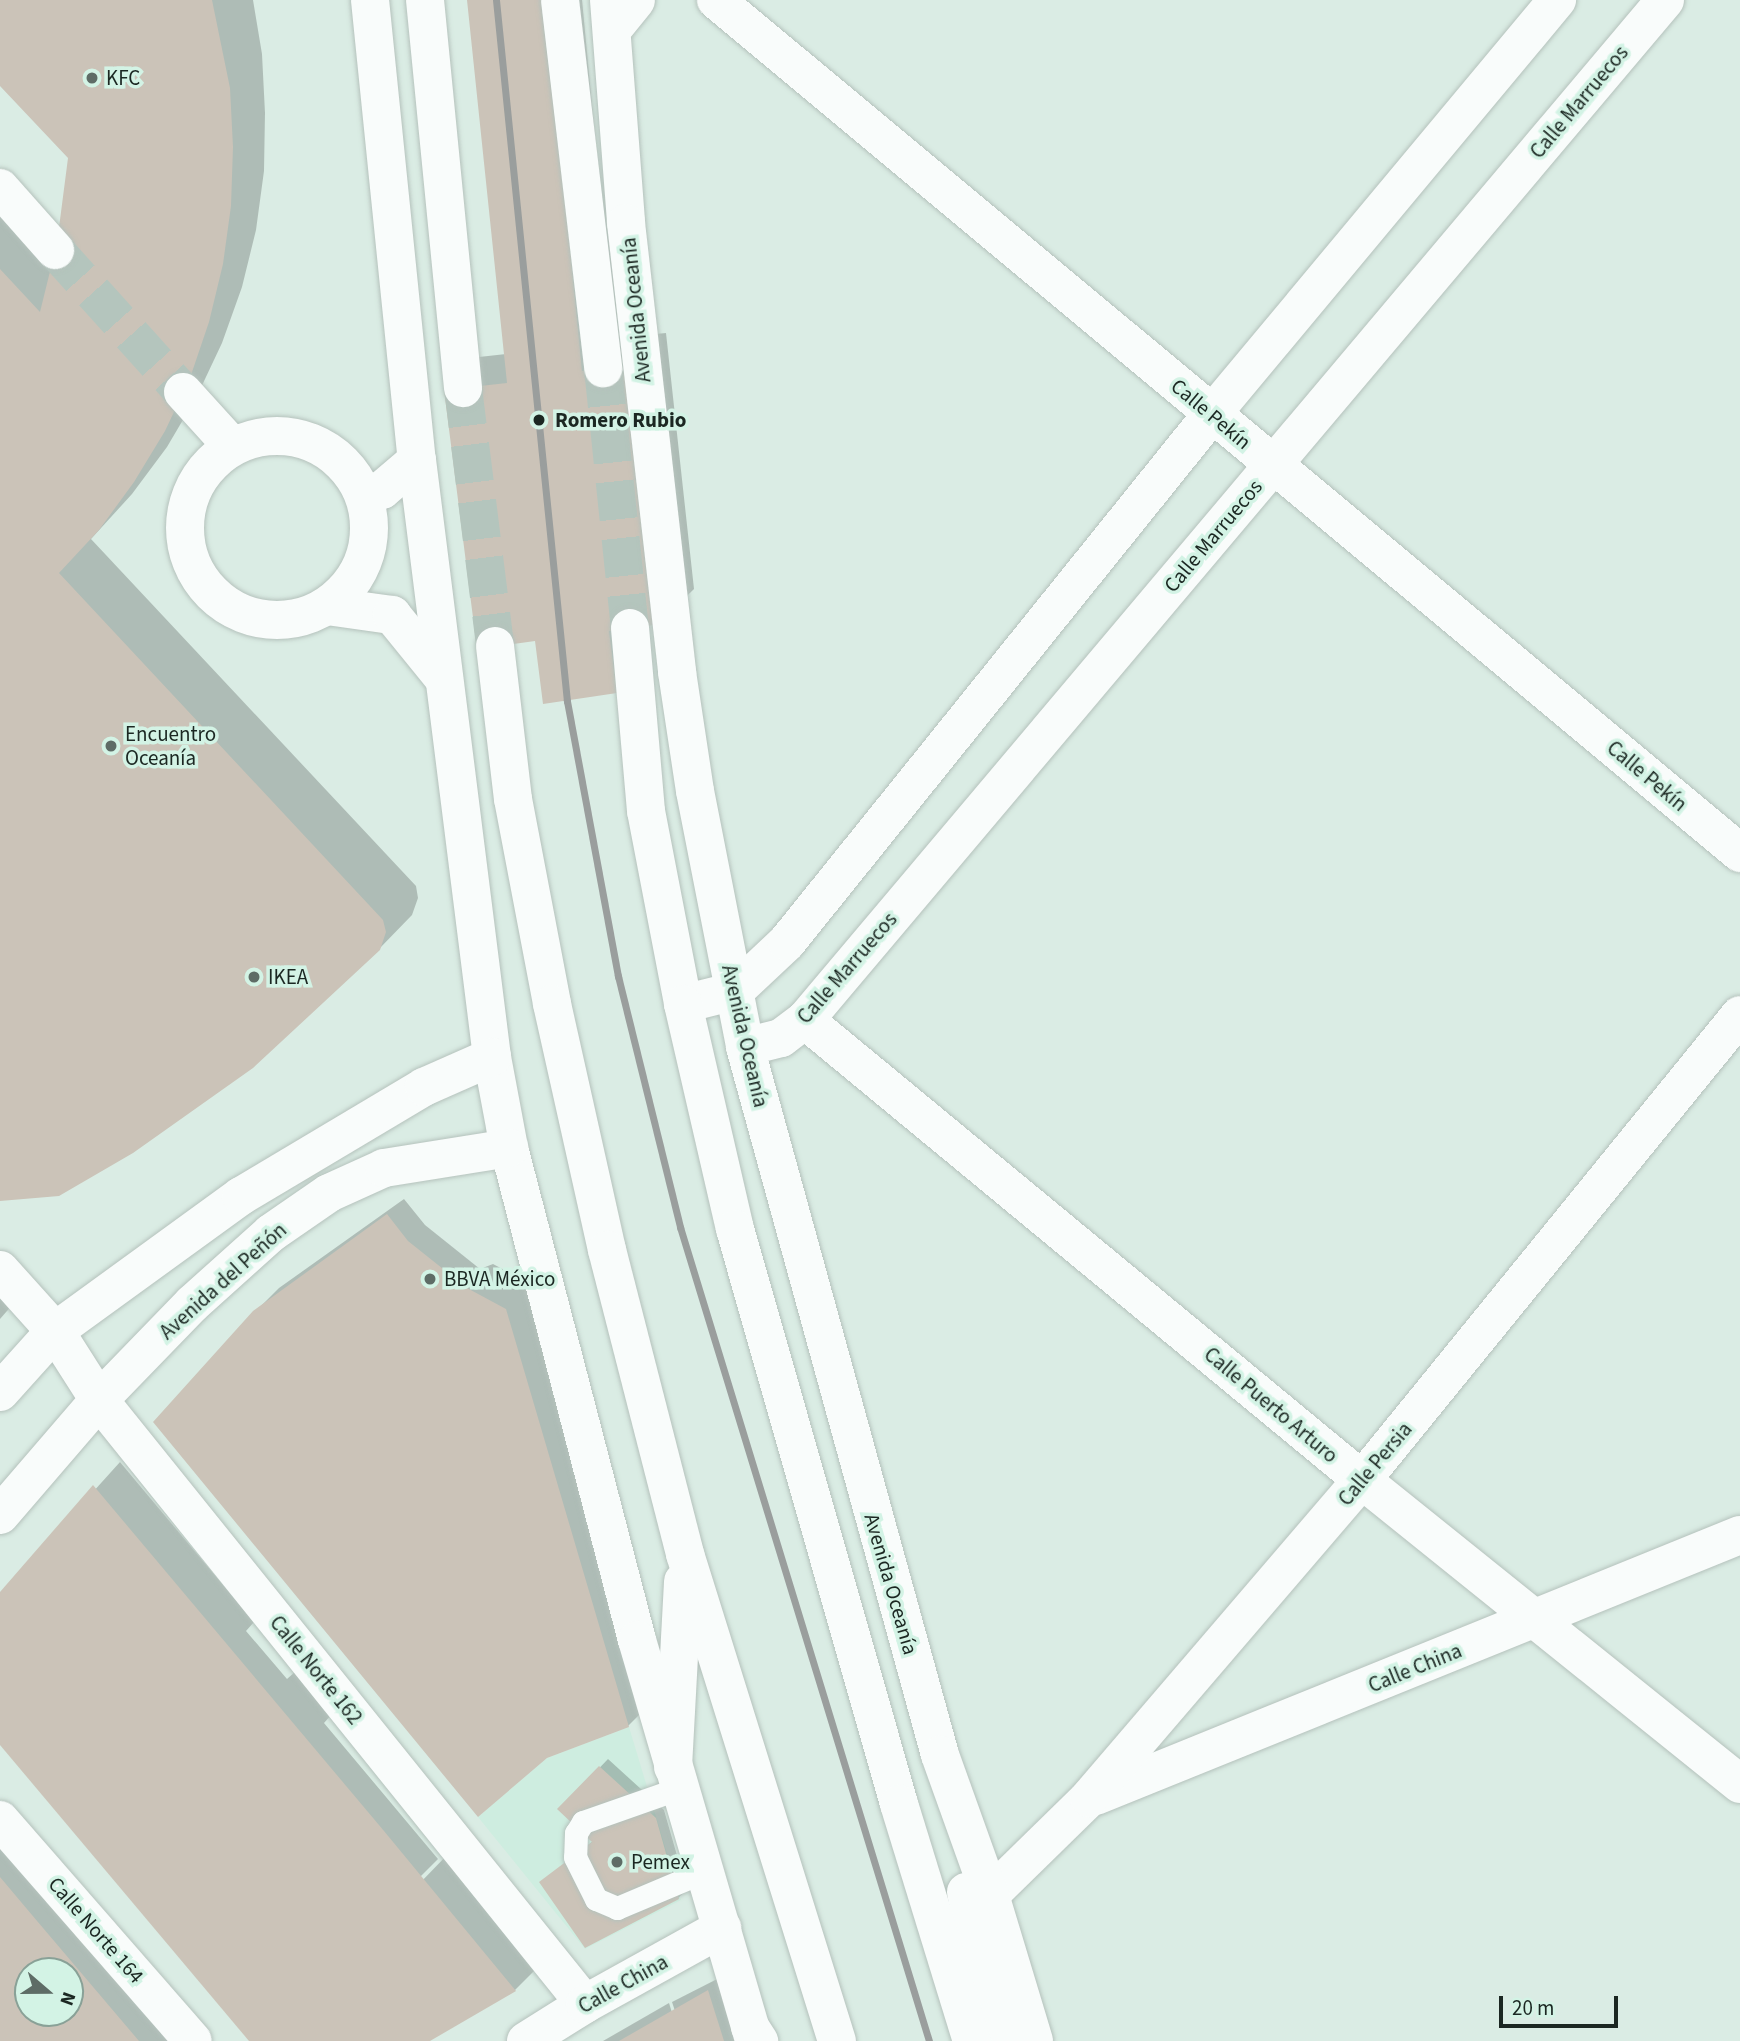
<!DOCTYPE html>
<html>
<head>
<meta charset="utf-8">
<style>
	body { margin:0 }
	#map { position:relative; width:1740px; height:2041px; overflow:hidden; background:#daece4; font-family:"Source Sans 3",sans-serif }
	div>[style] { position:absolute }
	.built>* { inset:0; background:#ceede0 }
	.shadow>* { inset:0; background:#0003 }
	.building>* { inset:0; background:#cbc3b8 }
	.street-tunnel>* { height:38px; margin-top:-19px; transform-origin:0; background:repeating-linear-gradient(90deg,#b4c5bd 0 38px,transparent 0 57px) }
	.highway-tunnel>* { height:38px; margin-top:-19px; transform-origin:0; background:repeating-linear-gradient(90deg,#b4c5bd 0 38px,transparent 0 57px) }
	.roads { filter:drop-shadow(0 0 2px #b5c2bc) drop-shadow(0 0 2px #b5c2bc) }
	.lane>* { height:23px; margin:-11.5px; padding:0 11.5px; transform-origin:11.5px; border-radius:11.5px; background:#f9fcfb }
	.street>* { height:38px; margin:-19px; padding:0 19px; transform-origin:19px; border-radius:19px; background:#f9fcfb }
	.street>.ring { margin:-19px; padding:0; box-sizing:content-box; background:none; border:38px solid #f9fcfb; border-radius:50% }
	.secondary>* { height:38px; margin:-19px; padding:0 19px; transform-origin:19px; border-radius:19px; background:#f9fcfb }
	.highway>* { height:38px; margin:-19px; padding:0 19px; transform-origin:19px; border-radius:19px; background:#f9fcfb }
	.metro-1>* { height:7px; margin:-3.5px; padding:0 3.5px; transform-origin:3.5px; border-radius:3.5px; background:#9a9e9d }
	.dots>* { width:19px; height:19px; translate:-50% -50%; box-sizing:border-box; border:4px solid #d3f3e5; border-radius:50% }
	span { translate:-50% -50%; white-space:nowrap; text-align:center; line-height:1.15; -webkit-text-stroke:7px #d3f3e5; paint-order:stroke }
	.poi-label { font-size:21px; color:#1b2722 }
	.left { translate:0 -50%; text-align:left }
	.street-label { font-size:21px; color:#1b2722 }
	.stop-label { font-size:21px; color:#1b2722; font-weight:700 }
	.north { position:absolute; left:14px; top:1957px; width:70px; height:70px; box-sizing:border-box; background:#d3f3e5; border:2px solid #89a197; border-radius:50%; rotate:110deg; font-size:19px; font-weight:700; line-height:28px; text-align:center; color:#1b2722 }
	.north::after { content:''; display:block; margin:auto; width:24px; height:32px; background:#5e6c66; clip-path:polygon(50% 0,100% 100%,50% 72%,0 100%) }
	.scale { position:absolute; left:1499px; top:1996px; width:119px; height:32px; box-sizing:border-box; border:4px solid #1b2722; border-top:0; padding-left:9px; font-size:21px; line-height:24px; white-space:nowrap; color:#1b2722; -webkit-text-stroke:5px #d3f3e5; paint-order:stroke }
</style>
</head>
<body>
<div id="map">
	<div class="built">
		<i style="clip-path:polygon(629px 1727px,681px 1900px,585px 1949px,478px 1817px,547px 1758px)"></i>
	</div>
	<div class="shadow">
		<i style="clip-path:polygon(0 0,253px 0,262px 54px,265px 113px,264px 171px,256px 230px,242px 287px,222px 343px,197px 396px,167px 447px,132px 494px,91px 539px,416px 886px,418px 898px,412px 915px,379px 949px,0 1199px,0 201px,55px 259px,70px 158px,0 83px)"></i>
		<i style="clip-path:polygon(469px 0,582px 0,614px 338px,666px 333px,694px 589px,660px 622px,645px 624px,616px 692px,537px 639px,478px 647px,479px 357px,506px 354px)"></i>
		<i style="clip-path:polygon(404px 1199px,425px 1225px,480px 1269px,493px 1264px,531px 1284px,654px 1700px,628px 1726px,255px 1312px,279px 1288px)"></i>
		<i style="clip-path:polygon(0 1272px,21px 1295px,0 1319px)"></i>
		<i style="clip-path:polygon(120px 1462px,254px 1622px,246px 1631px,287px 1679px,296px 1671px,332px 1714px,324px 1723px,438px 1859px,415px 1882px,418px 1885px,449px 1853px,540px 1965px,515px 1990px,427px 2041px,251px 2041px,0 1742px,0 1595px)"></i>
		<i style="clip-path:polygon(608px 1759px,664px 1810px,687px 1890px,678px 1898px,542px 1882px,593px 1841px,560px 1809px)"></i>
		<i style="clip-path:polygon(evenodd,0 1822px,185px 2041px,0 2041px,0 1822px,28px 1971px,70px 1971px,70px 2013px,28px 2013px,28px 1971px)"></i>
		<i style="clip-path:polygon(725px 1975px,745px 2041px,685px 2041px,672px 2002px)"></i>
		<i style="clip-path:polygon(669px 2003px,681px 2041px,603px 2041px)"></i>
	</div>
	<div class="building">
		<i style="clip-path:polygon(0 0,212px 0,230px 88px,233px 147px,231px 206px,223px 264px,209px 322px,190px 378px,165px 431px,134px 482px,99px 530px,59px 573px,383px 920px,386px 932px,380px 950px,253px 1068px,133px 1153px,59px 1196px,0 1201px,0 269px,40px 312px,57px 243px,68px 158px,0 86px)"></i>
		<i style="clip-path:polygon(467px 0,546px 0,582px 371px,634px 365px,661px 624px,609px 631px,617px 693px,543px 704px,535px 641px,477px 649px,444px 390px,507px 383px)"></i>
		<i style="clip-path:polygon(387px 1214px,408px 1241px,467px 1288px,506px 1309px,629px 1727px,547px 1758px,478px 1817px,153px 1422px,253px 1311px)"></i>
		<i style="clip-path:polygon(93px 1485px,384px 1831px,516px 1991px,430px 2041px,249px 2041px,0 1745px,0 1592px)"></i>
		<i style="clip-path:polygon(599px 1766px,656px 1818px,679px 1899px,585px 1948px,539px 1882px,592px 1842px,557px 1809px)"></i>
		<i style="clip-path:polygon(evenodd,0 1877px,32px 1915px,139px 2041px,0 2041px,0 1877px,28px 1971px,70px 1971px,70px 2013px,28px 2013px,28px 1971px)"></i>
		<i style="clip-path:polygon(708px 1990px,724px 2041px,619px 2041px,673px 2010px)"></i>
	</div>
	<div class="street-tunnel">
		<i style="left:55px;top:250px;width:191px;rotate:48deg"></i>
	</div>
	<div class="highway-tunnel">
		<i style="left:603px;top:368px;width:261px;rotate:84.1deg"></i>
		<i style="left:463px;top:388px;width:260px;rotate:82.9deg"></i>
	</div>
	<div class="roads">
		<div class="lane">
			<i style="left:680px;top:1788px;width:103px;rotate:160.7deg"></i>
			<i style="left:583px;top:1822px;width:13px;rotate:122deg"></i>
			<i style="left:576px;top:1833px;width:24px;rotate:92deg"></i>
			<i style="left:575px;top:1857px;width:47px;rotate:63.4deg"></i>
			<i style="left:596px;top:1899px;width:23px;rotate:23deg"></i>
			<i style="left:617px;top:1908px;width:95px;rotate:-22.8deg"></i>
		</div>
		<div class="street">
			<i style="left:716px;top:0;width:1333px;rotate:39.79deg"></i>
			<i style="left:612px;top:30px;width:38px;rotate:-51deg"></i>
			<i style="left:0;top:188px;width:83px;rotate:48.4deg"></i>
			<i style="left:183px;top:392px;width:73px;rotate:47.8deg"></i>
			<i class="ring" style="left:185px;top:436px;width:146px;height:146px"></i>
			<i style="left:364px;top:495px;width:19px;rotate:-16deg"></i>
			<i style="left:382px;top:490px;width:46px;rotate:-40.6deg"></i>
			<i style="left:327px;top:606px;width:66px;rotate:7.9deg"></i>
			<i style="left:392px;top:615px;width:82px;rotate:50.9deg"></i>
			<i style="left:805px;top:1020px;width:722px;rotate:39.55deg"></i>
			<i style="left:1362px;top:1480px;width:485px;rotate:38.8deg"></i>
			<i style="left:0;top:1270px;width:82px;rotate:48deg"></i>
			<i style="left:55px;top:1331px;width:82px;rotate:57.5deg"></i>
			<i style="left:99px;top:1400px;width:775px;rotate:51.18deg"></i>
			<i style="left:1096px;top:1796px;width:695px;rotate:-22.06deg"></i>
			<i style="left:0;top:1820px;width:293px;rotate:48.9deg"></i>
			<i style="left:990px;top:1895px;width:139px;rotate:-44.4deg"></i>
			<i style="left:1089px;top:1798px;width:419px;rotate:-49.4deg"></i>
			<i style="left:1362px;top:1480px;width:599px;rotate:-50.89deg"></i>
			<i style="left:526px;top:2041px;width:70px;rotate:-32.1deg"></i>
			<i style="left:585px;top:2004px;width:157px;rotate:-29deg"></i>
		</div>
		<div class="secondary">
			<i style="left:370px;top:0;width:462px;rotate:84.2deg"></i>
			<i style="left:417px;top:460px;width:602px;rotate:82.84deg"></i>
			<i style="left:492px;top:1057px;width:93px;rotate:79.4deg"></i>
			<i style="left:509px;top:1148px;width:508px;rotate:75.42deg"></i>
			<i style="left:637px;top:1640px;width:418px;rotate:73.7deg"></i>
			<i style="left:609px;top:0;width:224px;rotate:85.6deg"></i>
			<i style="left:626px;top:223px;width:452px;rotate:83.5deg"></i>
			<i style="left:677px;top:672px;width:120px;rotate:81.4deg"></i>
			<i style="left:695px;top:791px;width:261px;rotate:78.9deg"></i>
			<i style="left:745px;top:1047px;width:734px;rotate:74.6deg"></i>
			<i style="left:940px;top:1755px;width:149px;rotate:70.3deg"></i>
			<i style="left:990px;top:1895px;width:152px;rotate:73.2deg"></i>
			<i style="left:683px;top:1004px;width:54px;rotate:-14deg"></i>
			<i style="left:735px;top:991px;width:71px;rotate:-43.3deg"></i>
			<i style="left:787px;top:942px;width:678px;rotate:-51.17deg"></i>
			<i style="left:1212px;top:414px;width:539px;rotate:-50.19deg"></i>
			<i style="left:745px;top:1047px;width:37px;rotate:-14deg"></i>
			<i style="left:781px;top:1038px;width:30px;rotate:-37deg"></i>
			<i style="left:805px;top:1020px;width:1334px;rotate:-49.86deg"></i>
			<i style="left:0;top:1392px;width:82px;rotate:-48deg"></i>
			<i style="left:55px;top:1331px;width:230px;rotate:-36deg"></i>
			<i style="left:241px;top:1196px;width:213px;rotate:-30.8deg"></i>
			<i style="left:424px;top:1087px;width:74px;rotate:-23.8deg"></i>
			<i style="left:0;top:1515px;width:152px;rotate:-49.3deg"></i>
			<i style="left:99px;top:1400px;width:134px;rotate:-45.9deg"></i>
			<i style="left:192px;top:1304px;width:106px;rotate:-41.9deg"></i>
			<i style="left:271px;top:1233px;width:70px;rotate:-34.6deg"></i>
			<i style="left:329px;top:1193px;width:60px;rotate:-24.4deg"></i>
			<i style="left:384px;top:1168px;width:127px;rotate:-9.1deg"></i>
			<i style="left:966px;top:1892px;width:152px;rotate:78.6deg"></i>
		</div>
		<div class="highway">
			<i style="left:425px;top:0;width:390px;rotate:84.4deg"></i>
			<i style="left:560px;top:0;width:371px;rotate:83.3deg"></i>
			<i style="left:630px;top:628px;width:184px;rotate:85deg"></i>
			<i style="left:646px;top:811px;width:197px;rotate:79.1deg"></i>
			<i style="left:683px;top:1004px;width:231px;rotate:77deg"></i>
			<i style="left:735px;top:1229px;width:598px;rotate:74.08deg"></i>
			<i style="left:899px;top:1804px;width:248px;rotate:72.9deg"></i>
			<i style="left:495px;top:646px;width:154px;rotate:83.3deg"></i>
			<i style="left:513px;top:799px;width:209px;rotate:79.2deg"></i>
			<i style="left:552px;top:1004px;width:252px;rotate:77.4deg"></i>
			<i style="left:607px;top:1250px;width:314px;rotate:75.6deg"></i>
			<i style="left:685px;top:1554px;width:510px;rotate:72.67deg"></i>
			<i style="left:673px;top:1767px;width:186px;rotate:-86.9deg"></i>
			<i style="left:750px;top:2027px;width:17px;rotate:57deg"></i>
		</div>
	</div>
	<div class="metro-1">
		<i style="left:496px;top:0;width:705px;rotate:84.22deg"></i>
		<i style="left:567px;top:701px;width:280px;rotate:79.5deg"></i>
		<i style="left:618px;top:976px;width:259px;rotate:76.1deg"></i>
		<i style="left:680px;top:1227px;width:851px;rotate:72.99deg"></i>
	</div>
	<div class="dots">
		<i style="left:92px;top:78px;background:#5e6c66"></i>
		<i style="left:539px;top:420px;background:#1b2722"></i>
		<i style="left:111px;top:746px;background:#5e6c66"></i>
		<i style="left:254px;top:977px;background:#5e6c66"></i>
		<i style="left:430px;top:1279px;background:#5e6c66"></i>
		<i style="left:617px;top:1862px;background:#5e6c66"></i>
	</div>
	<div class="poi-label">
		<span class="left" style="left:106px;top:78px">KFC</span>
		<span class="left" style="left:125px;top:746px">Encuentro<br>Oceanía</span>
		<span class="left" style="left:268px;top:977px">IKEA</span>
		<span class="left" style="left:444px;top:1279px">BBVA México</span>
		<span class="left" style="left:631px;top:1862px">Pemex</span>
	</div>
	<div class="street-label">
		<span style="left:1579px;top:102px;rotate:-50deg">Calle Marruecos</span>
		<span style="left:636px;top:310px;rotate:-96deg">Avenida Oceanía</span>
		<span style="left:1211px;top:414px;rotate:40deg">Calle Pekín</span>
		<span style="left:1213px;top:536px;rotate:-50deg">Calle Marruecos</span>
		<span style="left:1647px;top:776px;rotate:40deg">Calle Pekín</span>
		<span style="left:847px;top:968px;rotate:-49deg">Calle Marruecos</span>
		<span style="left:745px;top:1036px;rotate:77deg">Avenida Oceanía</span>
		<span style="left:223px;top:1281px;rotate:-42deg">Avenida del Peñón</span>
		<span style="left:1271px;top:1405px;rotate:40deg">Calle Puerto Arturo</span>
		<span style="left:1375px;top:1464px;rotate:-50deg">Calle Persia</span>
		<span style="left:891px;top:1584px;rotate:74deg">Avenida Oceanía</span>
		<span style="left:1415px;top:1668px;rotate:-22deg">Calle China</span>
		<span style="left:316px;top:1670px;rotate:51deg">Calle Norte 162</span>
		<span style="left:96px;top:1930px;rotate:49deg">Calle Norte 164</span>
		<span style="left:623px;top:1984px;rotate:-29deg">Calle China</span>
	</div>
	<div class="stop-label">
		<span class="left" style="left:555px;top:420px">Romero Rubio</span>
	</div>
	<div class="north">N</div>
	<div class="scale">20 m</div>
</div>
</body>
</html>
